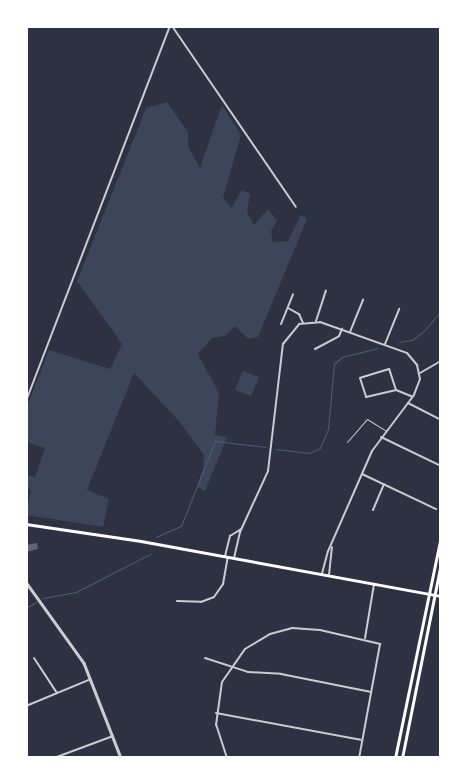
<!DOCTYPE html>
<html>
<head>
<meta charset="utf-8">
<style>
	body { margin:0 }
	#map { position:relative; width:467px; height:784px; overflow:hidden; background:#2d3142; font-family:"Fira Sans",sans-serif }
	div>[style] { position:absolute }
	.green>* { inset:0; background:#3c4559 }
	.stream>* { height:1px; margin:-0.5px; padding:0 0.5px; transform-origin:0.5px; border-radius:0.5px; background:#4f5d75 }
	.building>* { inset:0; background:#626471 }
	.service>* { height:1px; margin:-0.5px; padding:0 0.5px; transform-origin:0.5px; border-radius:0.5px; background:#caccd0 }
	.minor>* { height:2px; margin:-1px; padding:0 1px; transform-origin:1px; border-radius:1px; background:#caccd0 }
	.tertiary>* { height:2.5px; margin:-1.25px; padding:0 1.25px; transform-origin:1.25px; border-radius:1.25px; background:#caccd0 }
	.secondary>* { height:2.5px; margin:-1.25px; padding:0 1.25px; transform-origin:1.25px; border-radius:1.25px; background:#fff }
	.primary>* { height:3px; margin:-1.5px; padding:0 1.5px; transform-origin:1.5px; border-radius:1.5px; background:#fff }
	span { translate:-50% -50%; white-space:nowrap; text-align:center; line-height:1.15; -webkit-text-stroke:4px #fff; paint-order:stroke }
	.frame { position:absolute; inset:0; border:28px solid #fff; pointer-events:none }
</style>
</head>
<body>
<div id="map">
	<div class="green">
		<i style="clip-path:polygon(167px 102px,188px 132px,188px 146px,200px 168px,222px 105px,241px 135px,223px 197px,231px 208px,242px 190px,250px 194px,247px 212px,254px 225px,268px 209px,277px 221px,271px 231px,273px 242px,288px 241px,301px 215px,307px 219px,258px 337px,248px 339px,235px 326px,225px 336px,212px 338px,198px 354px,219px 393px,215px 435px,227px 437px,205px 491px,197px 487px,203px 469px,204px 455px,178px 420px,134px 373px,87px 490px,109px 499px,103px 527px,26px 515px,31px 490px,26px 487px,26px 475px,35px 477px,45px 448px,26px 442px,26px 409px,49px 350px,110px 369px,122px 344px,77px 281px,146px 108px)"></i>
		<i style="clip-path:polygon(243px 371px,259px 377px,251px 396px,235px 390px)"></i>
	</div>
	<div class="stream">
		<i style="left:399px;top:342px;width:13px;rotate:-9deg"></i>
		<i style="left:412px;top:340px;width:15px;rotate:-37deg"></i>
		<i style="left:424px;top:331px;width:26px;rotate:-50deg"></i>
		<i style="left:276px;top:449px;width:33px;rotate:7deg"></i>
		<i style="left:309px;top:453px;width:12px;rotate:-24deg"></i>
		<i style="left:320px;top:448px;width:21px;rotate:-67deg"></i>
		<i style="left:328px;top:429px;width:65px;rotate:-84.7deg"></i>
		<i style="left:334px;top:364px;width:11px;rotate:-41deg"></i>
		<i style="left:342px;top:357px;width:37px;rotate:-14deg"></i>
		<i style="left:156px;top:537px;width:27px;rotate:-24deg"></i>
		<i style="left:181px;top:526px;width:92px;rotate:-68.2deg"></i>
		<i style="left:215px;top:441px;width:51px;rotate:6.7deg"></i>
		<i style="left:43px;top:598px;width:34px;rotate:-10deg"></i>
		<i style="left:76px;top:592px;width:85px;rotate:-27.2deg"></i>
		<i style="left:26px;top:608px;width:12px;rotate:-31deg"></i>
	</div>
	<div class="building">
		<i style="clip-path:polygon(37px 543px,38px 549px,26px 552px,26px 545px)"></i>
	</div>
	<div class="service">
		<i style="left:347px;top:442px;width:30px;rotate:-49deg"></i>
		<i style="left:367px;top:419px;width:22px;rotate:32deg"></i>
	</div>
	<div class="minor">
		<i style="left:172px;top:26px;width:219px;rotate:55.6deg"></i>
		<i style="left:288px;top:308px;width:13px;rotate:29deg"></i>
		<i style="left:299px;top:314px;width:10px;rotate:66deg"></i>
		<i style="left:316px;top:321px;width:32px;rotate:-72deg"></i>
		<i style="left:281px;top:324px;width:32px;rotate:-68deg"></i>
		<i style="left:350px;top:332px;width:35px;rotate:-68deg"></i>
		<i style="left:385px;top:344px;width:38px;rotate:-68deg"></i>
		<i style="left:315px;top:349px;width:27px;rotate:-28deg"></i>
		<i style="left:339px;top:336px;width:8px;rotate:-67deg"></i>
		<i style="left:420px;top:373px;width:24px;rotate:-30deg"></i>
		<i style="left:396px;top:390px;width:22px;rotate:-108deg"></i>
		<i style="left:389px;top:369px;width:30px;rotate:163deg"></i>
		<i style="left:360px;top:378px;width:20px;rotate:72deg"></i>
		<i style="left:366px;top:397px;width:31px;rotate:-13deg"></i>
		<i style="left:396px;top:390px;width:18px;rotate:22deg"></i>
		<i style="left:26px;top:401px;width:402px;rotate:-69deg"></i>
		<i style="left:408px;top:403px;width:37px;rotate:27deg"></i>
		<i style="left:381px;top:437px;width:67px;rotate:25.8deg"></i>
		<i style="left:362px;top:474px;width:82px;rotate:25.3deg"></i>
		<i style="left:373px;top:510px;width:28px;rotate:-67deg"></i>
		<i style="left:225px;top:556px;width:21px;rotate:-76deg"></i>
		<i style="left:230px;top:536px;width:13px;rotate:-32deg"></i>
		<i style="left:234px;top:558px;width:27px;rotate:-77deg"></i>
		<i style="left:240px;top:532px;width:67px;rotate:-65.3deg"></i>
		<i style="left:268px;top:471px;width:128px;rotate:-83.3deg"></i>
		<i style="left:283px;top:344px;width:26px;rotate:-51deg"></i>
		<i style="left:299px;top:324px;width:21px;rotate:-5deg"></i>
		<i style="left:320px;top:322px;width:92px;rotate:19.6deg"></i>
		<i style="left:407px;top:353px;width:16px;rotate:50deg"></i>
		<i style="left:417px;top:365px;width:14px;rotate:78deg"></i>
		<i style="left:420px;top:379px;width:17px;rotate:111deg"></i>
		<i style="left:414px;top:395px;width:70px;rotate:126.9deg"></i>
		<i style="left:372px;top:451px;width:109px;rotate:113.7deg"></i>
		<i style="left:328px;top:551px;width:23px;rotate:105deg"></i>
		<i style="left:329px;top:575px;width:28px;rotate:-84deg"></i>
		<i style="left:177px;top:601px;width:24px;rotate:2deg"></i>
		<i style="left:201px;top:602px;width:14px;rotate:-21deg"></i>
		<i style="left:214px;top:597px;width:16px;rotate:-55deg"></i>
		<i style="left:223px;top:584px;width:27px;rotate:-80deg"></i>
		<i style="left:365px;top:638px;width:55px;rotate:-80.5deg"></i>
		<i style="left:34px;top:658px;width:42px;rotate:56.7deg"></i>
		<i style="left:205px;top:658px;width:45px;rotate:18deg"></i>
		<i style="left:248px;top:672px;width:33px;rotate:3deg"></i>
		<i style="left:281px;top:674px;width:92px;rotate:11.3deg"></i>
		<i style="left:26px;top:706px;width:70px;rotate:-22.6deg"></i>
		<i style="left:216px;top:713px;width:147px;rotate:10.5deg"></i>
		<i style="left:54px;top:758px;width:63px;rotate:-20.4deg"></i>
		<i style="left:227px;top:758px;width:35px;rotate:-108deg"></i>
		<i style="left:216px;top:725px;width:43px;rotate:-82.1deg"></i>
		<i style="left:222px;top:682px;width:40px;rotate:-55.1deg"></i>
		<i style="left:245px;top:649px;width:29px;rotate:-31deg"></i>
		<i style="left:270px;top:634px;width:23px;rotate:-15deg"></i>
		<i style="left:292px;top:628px;width:28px;rotate:4deg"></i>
		<i style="left:320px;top:630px;width:62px;rotate:13.1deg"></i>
		<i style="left:380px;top:644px;width:116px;rotate:100.4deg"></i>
	</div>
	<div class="tertiary">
		<i style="left:26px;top:582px;width:100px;rotate:54.4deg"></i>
		<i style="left:84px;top:663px;width:102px;rotate:68.7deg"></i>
	</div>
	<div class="secondary">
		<i style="left:26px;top:524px;width:116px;rotate:8.4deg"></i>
		<i style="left:141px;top:541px;width:305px;rotate:10.4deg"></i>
	</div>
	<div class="primary">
		<i style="left:395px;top:758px;width:228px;rotate:-78.3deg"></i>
		<i style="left:402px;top:758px;width:200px;rotate:-78.7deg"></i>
	</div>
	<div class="frame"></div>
</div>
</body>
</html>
